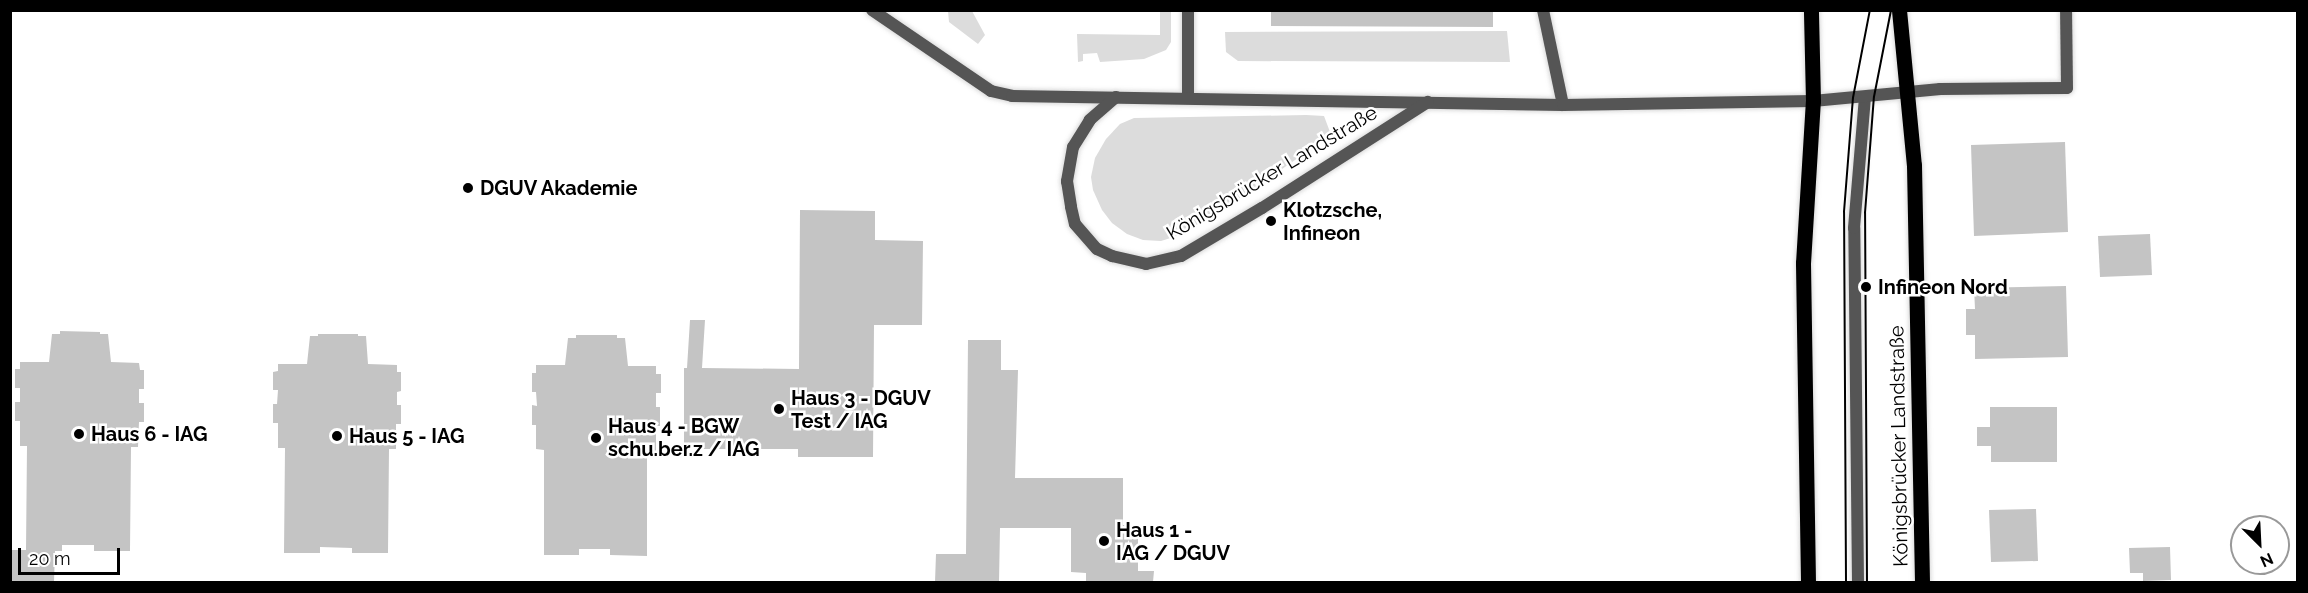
<!DOCTYPE html>
<html>
<head>
<meta charset="utf-8">
<style>
	body { margin:0 }
	#map { position:relative; width:2308px; height:593px; overflow:hidden; background:#fff; font-family:Raleway,sans-serif }
	div>[style] { position:absolute }
	.green>* { inset:0; background:#dcdcdc }
	.building>* { inset:0; background:#c4c4c4 }
	.roads { filter:drop-shadow(0 0 2px #dbdbdb) drop-shadow(0 0 2px #dbdbdb) }
	.lane>* { height:12px; margin:-6px; padding:0 6px; transform-origin:6px; border-radius:6px; background:#555 }
	.street>* { height:12px; margin:-6px; padding:0 6px; transform-origin:6px; border-radius:6px; background:#555 }
	.primary>* { height:15px; margin:-7.5px; padding:0 7.5px; transform-origin:7.5px; border-radius:7.5px; background:#000 }
	.tram>* { height:1.5px; margin:-0.75px; padding:0 0.75px; transform-origin:0.75px; border-radius:0.75px; background:#000 }
	.dots>* { width:16px; height:16px; translate:-50% -50%; box-sizing:border-box; border:3px solid #fff; border-radius:50% }
	span { translate:-50% -50%; white-space:nowrap; text-align:center; line-height:1.15; -webkit-text-stroke:5px #fff; paint-order:stroke }
	.street-label { font-size:20px; color:#000 }
	.poi-label { font-size:20px; color:#000; font-weight:700 }
	.left { translate:0 -50%; text-align:left }
	.frame { position:absolute; inset:0; border:12px solid #000; pointer-events:none }
	.north { position:absolute; left:2230px; top:515px; width:60px; height:60px; box-sizing:border-box; background:#fff; border:2px solid #999; border-radius:50%; rotate:156deg; font-size:16px; font-weight:700; line-height:24px; text-align:center; color:#000 }
	.north::after { content:''; display:block; margin:auto; width:21px; height:27px; background:#000; clip-path:polygon(50% 0,100% 100%,50% 72%,0 100%) }
	.scale { position:absolute; left:18px; top:548px; width:102px; height:27px; box-sizing:border-box; border:3px solid #000; border-top:0; padding-left:8px; font-size:18px; line-height:21px; white-space:nowrap; color:#000; -webkit-text-stroke:4px #fff; paint-order:stroke }
</style>
</head>
<body>
<div id="map">
	<div class="green">
		<i style="clip-path:polygon(948px 11px,972px 11px,985px 35px,978px 44px,949px 22px)"></i>
		<i style="clip-path:polygon(1160px 11px,1171px 11px,1171px 42px,1166px 50px,1144px 59px,1100px 62px,1097px 53px,1083px 54px,1083px 61px,1078px 62px,1077px 34px,1160px 35px)"></i>
		<i style="clip-path:polygon(1507px 31px,1510px 62px,1238px 61px,1226px 52px,1225px 32px)"></i>
		<i style="clip-path:polygon(1306px 115px,1324px 116px,1330px 132px,1327px 138px,1228px 206px,1180px 235px,1161px 241px,1143px 240px,1127px 234px,1112px 223px,1102px 210px,1093px 190px,1091px 177px,1095px 158px,1106px 139px,1120px 124px,1134px 118px)"></i>
	</div>
	<div class="building">
		<i style="clip-path:polygon(1271px 10px,1493px 10px,1493px 27px,1271px 26px)"></i>
		<i style="clip-path:polygon(2065px 142px,2068px 232px,1974px 236px,1971px 145px)"></i>
		<i style="clip-path:polygon(800px 210px,875px 211px,875px 240px,923px 241px,922px 325px,874px 325px,873px 457px,798px 457px,798px 449px,684px 449px,684px 368px,687px 368px,690px 320px,705px 320px,702px 368px,799px 369px)"></i>
		<i style="clip-path:polygon(2150px 234px,2152px 275px,2100px 277px,2098px 236px)"></i>
		<i style="clip-path:polygon(2066px 286px,2068px 357px,1975px 359px,1975px 335px,1966px 335px,1966px 309px,1975px 309px,1974px 288px)"></i>
		<i style="clip-path:polygon(60px 331px,100px 332px,100px 334px,108px 334px,111px 362px,139px 363px,140px 370px,144px 370px,144px 389px,139px 389px,139px 403px,144px 403px,144px 422px,139px 422px,138px 447px,131px 447px,130px 551px,94px 551px,94px 545px,62px 545px,62px 551px,55px 551px,54px 582px,10px 582px,10px 550px,26px 550px,27px 446px,20px 446px,20px 421px,15px 421px,15px 402px,20px 402px,20px 388px,15px 388px,15px 369px,20px 369px,20px 362px,49px 362px,52px 334px,60px 334px)"></i>
		<i style="clip-path:polygon(318px 334px,358px 334px,358px 336px,366px 336px,368px 364px,397px 365px,397px 372px,401px 372px,401px 391px,397px 392px,397px 405px,401px 405px,401px 424px,396px 424px,396px 449px,389px 449px,388px 553px,352px 553px,352px 548px,320px 547px,320px 553px,284px 553px,285px 448px,278px 448px,278px 423px,273px 423px,273px 404px,277px 404px,278px 390px,273px 390px,273px 372px,278px 371px,278px 364px,307px 364px,310px 336px,318px 336px)"></i>
		<i style="clip-path:polygon(576px 335px,617px 335px,617px 338px,625px 338px,628px 366px,656px 366px,656px 374px,661px 374px,661px 393px,656px 393px,656px 407px,660px 407px,660px 426px,656px 426px,656px 451px,647px 451px,647px 556px,610px 555px,610px 549px,579px 549px,579px 555px,544px 555px,544px 450px,536px 449px,536px 425px,532px 425px,532px 405px,537px 406px,536px 392px,532px 392px,532px 373px,536px 373px,536px 365px,565px 365px,568px 338px,576px 338px)"></i>
		<i style="clip-path:polygon(968px 340px,1001px 340px,1001px 370px,1018px 370px,1015px 478px,1123px 478px,1123px 525px,1138px 525px,1138px 571px,1154px 571px,1153px 582px,1086px 582px,1086px 573px,1071px 572px,1071px 528px,1000px 528px,999px 582px,935px 582px,936px 554px,966px 554px)"></i>
		<i style="clip-path:polygon(1990px 407px,2057px 407px,2057px 462px,1991px 462px,1991px 446px,1977px 446px,1977px 427px,1990px 427px)"></i>
		<i style="clip-path:polygon(2036px 509px,2038px 561px,1991px 562px,1989px 510px)"></i>
		<i style="clip-path:polygon(2170px 547px,2171px 580px,2143px 581px,2143px 573px,2130px 573px,2129px 548px)"></i>
	</div>
	<div class="roads">
		<div class="lane">
			<i style="left:1188px;top:10px;width:88px;rotate:90deg"></i>
			<i style="left:1543px;top:10px;width:97px;rotate:78.1deg"></i>
			<i style="left:1858px;top:582px;width:354px;rotate:-90.6deg"></i>
			<i style="left:1854px;top:228px;width:131px;rotate:-85.2deg"></i>
		</div>
		<div class="street">
			<i style="left:872px;top:10px;width:144px;rotate:34.2deg"></i>
			<i style="left:991px;top:91px;width:22px;rotate:13deg"></i>
			<i style="left:1012px;top:96px;width:551px;rotate:0.94deg"></i>
			<i style="left:1563px;top:105px;width:250px;rotate:-0.9deg"></i>
			<i style="left:1813px;top:101px;width:128px;rotate:-5.4deg"></i>
			<i style="left:1940px;top:89px;width:127px;rotate:-0.5deg"></i>
			<i style="left:2067px;top:88px;width:78px;rotate:-90.7deg"></i>
			<i style="left:1116px;top:97px;width:35px;rotate:139deg"></i>
			<i style="left:1090px;top:120px;width:32px;rotate:122deg"></i>
			<i style="left:1073px;top:147px;width:35px;rotate:100deg"></i>
			<i style="left:1067px;top:181px;width:26px;rotate:81deg"></i>
			<i style="left:1071px;top:207px;width:17px;rotate:77deg"></i>
			<i style="left:1075px;top:224px;width:33px;rotate:49deg"></i>
			<i style="left:1097px;top:249px;width:17px;rotate:25deg"></i>
			<i style="left:1112px;top:256px;width:35px;rotate:13deg"></i>
			<i style="left:1146px;top:264px;width:36px;rotate:-13deg"></i>
			<i style="left:1181px;top:256px;width:94px;rotate:-30.7deg"></i>
			<i style="left:1262px;top:208px;width:197px;rotate:-32.6deg"></i>
		</div>
		<div class="primary">
			<i style="left:1899px;top:10px;width:156px;rotate:84.5deg"></i>
			<i style="left:1914px;top:165px;width:417px;rotate:88.9deg"></i>
			<i style="left:1808px;top:582px;width:319px;rotate:-90.9deg"></i>
			<i style="left:1803px;top:263px;width:162px;rotate:-86.5deg"></i>
			<i style="left:1813px;top:101px;width:91px;rotate:-91.3deg"></i>
		</div>
	</div>
	<div class="tram">
		<i style="left:1846px;top:582px;width:370px;rotate:-90.3deg"></i>
		<i style="left:1844px;top:212px;width:114px;rotate:-85.5deg"></i>
		<i style="left:1853px;top:98px;width:90px;rotate:-79.1deg"></i>
		<i style="left:1867px;top:582px;width:369px;rotate:-90.3deg"></i>
		<i style="left:1865px;top:213px;width:116px;rotate:-85.6deg"></i>
		<i style="left:1874px;top:97px;width:89px;rotate:-78.9deg"></i>
	</div>
	<div class="dots">
		<i style="left:468px;top:188px;background:#000"></i>
		<i style="left:1271px;top:221px;background:#000"></i>
		<i style="left:1866px;top:287px;background:#000"></i>
		<i style="left:779px;top:409px;background:#000"></i>
		<i style="left:79px;top:434px;background:#000"></i>
		<i style="left:337px;top:436px;background:#000"></i>
		<i style="left:596px;top:438px;background:#000"></i>
		<i style="left:1104px;top:541px;background:#000"></i>
	</div>
	<div class="street-label">
		<span style="left:1272px;top:173px;rotate:-31deg">Königsbrücker Landstraße</span>
		<span style="left:1899px;top:446px;rotate:-91deg">Königsbrücker Landstraße</span>
	</div>
	<div class="poi-label">
		<span class="left" style="left:480px;top:188px">DGUV Akademie</span>
		<span class="left" style="left:1283px;top:222px">Klotzsche,<br>Infineon</span>
		<span class="left" style="left:1878px;top:287px">Infineon Nord</span>
		<span class="left" style="left:791px;top:410px">Haus 3 - DGUV<br>Test / IAG</span>
		<span class="left" style="left:608px;top:438px">Haus 4 - BGW<br>schu.ber.z / IAG</span>
		<span class="left" style="left:91px;top:434px">Haus 6 - IAG</span>
		<span class="left" style="left:349px;top:436px">Haus 5 - IAG</span>
		<span class="left" style="left:1116px;top:542px">Haus 1 -<br>IAG / DGUV</span>
	</div>
	<div class="frame"></div>
	<div class="north">N</div>
	<div class="scale">20 m</div>
</div>
</body>
</html>
